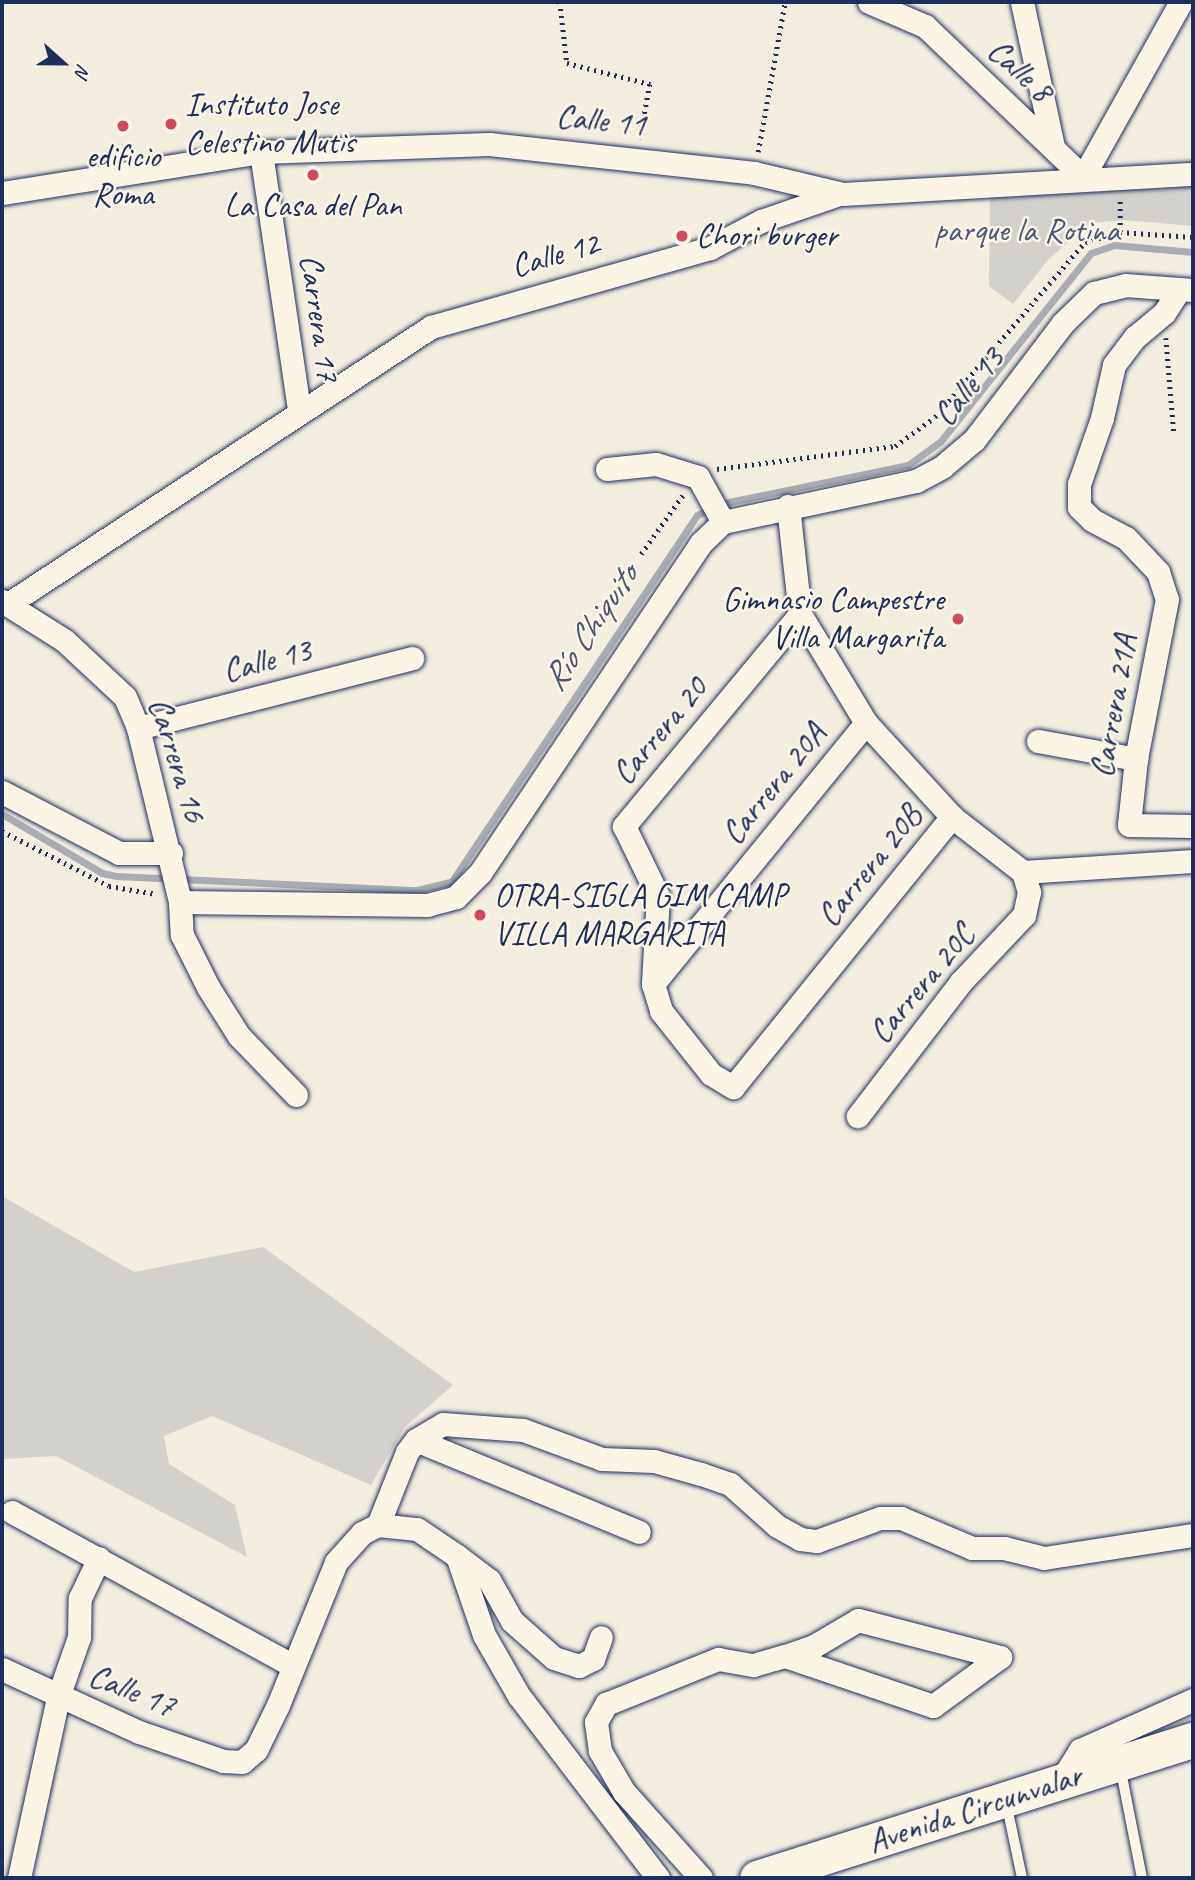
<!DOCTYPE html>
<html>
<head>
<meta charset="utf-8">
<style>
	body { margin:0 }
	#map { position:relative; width:1195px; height:1880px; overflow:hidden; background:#f3ede0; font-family:Caveat,sans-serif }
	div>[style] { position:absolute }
	.green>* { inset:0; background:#d3d1cc }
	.stream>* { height:7px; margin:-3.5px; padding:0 3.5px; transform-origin:3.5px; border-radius:3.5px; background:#a9acb3 }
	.path>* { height:4.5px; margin-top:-2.25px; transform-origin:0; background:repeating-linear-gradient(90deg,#1b2f5e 0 2px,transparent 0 7px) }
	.roads { filter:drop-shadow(0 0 2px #1b2f5e) drop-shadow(0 0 2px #1b2f5e) }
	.service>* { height:10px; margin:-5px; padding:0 5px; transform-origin:5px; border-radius:5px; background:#fcf5e5 }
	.minor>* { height:23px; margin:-11.5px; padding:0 11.5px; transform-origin:11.5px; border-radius:11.5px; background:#fcf5e5 }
	.primary>* { height:35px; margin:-17.5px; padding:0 17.5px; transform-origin:17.5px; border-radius:17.5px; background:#fcf5e5 }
	.dots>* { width:19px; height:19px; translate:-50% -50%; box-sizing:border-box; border:4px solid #fcf5e5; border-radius:50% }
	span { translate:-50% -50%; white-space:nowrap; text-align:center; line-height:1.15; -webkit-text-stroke:5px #fcf5e5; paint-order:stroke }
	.street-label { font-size:33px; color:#1b2f5e }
	.poi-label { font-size:33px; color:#1b2f5e }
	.left { translate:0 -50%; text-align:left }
	.right { translate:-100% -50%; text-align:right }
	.park-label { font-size:33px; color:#49587a }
	.water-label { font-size:35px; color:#465478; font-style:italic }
	.frame { position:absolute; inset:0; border:4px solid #1b2f5e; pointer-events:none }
	.north { position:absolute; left:28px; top:28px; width:70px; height:70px; -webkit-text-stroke:5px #fcf5e5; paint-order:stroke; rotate:111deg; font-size:19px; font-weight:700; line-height:28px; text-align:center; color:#1b2f5e }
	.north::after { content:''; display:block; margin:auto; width:24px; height:32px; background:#1b2f5e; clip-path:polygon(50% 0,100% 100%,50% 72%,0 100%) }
</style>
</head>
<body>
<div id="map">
	<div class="green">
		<i style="clip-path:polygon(1193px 185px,1193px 226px,1124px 220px,1090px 223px,1048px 260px,1013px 304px,989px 286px,990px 198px)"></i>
		<i style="clip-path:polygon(2px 1196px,134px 1272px,263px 1247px,453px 1385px,405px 1427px,371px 1485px,212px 1416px,164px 1436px,169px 1464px,235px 1505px,247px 1557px,56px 1456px,2px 1459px)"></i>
	</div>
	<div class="stream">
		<i style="left:2px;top:814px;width:116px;rotate:30.5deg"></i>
		<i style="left:102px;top:873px;width:14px;rotate:12deg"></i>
		<i style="left:116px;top:876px;width:301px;rotate:2.7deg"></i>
		<i style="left:417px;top:890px;width:36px;rotate:-14deg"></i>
		<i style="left:452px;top:881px;width:440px;rotate:-56.2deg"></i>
		<i style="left:697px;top:515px;width:35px;rotate:-22deg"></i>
		<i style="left:729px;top:502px;width:183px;rotate:-11.7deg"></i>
		<i style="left:908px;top:465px;width:39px;rotate:-36deg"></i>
		<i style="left:940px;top:442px;width:242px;rotate:-51.4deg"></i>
		<i style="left:1091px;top:253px;width:24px;rotate:-19deg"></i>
		<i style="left:1114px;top:245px;width:79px;rotate:5.1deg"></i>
	</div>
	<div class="path">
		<i style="left:560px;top:2px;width:61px;rotate:83.5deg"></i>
		<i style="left:567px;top:63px;width:86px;rotate:14.2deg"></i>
		<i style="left:650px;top:84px;width:56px;rotate:100.3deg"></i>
		<i style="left:758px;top:152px;width:152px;rotate:-79.8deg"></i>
		<i style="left:1120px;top:232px;width:34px;rotate:-90deg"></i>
		<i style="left:1166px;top:338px;width:95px;rotate:85.2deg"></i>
		<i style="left:717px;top:469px;width:179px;rotate:-7.4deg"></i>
		<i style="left:895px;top:446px;width:49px;rotate:-35.9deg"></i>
		<i style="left:935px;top:417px;width:230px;rotate:-49.4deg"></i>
		<i style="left:1085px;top:242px;width:36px;rotate:-16deg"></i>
		<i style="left:1120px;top:232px;width:73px;rotate:3.9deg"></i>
		<i style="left:641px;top:554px;width:72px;rotate:-54.6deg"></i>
		<i style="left:2px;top:831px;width:120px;rotate:27.2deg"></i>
		<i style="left:109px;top:886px;width:48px;rotate:9.7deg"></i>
	</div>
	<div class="roads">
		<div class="service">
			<i style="left:1120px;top:1766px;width:114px;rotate:78.9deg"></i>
			<i style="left:1006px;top:1802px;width:78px;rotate:78.1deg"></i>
		</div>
		<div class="minor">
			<i style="left:869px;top:2px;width:61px;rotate:23.2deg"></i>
			<i style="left:925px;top:26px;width:219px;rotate:43.7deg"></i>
			<i style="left:1083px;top:177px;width:201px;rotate:-60.8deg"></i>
			<i style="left:1022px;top:2px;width:148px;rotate:77.9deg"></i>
			<i style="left:261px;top:152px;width:261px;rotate:81.6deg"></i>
			<i style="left:2px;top:193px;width:262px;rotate:-9deg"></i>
			<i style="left:261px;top:152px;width:228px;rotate:-2deg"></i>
			<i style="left:489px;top:144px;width:267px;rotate:6.2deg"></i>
			<i style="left:754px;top:173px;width:91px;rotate:13.3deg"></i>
			<i style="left:843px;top:194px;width:351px;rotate:-3.3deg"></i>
			<i style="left:1179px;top:290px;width:27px;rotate:123deg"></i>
			<i style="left:1164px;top:313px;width:38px;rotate:140deg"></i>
			<i style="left:1135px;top:337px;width:35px;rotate:127deg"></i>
			<i style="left:1114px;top:365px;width:54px;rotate:102.8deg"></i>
			<i style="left:1102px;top:418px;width:70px;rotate:109.2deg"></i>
			<i style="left:1079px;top:484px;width:23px;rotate:90deg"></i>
			<i style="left:1079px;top:507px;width:18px;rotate:45deg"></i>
			<i style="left:1092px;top:520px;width:38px;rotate:28deg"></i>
			<i style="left:1126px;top:538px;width:47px;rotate:46.7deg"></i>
			<i style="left:1158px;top:572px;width:28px;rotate:72deg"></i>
			<i style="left:1167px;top:599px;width:163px;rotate:101deg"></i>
			<i style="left:1136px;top:759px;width:66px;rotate:96.1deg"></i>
			<i style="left:1129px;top:825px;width:64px;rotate:0.9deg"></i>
			<i style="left:607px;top:469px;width:49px;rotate:-5.8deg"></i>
			<i style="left:656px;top:464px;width:44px;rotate:17.2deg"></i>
			<i style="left:698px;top:477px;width:51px;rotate:60.9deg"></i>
			<i style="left:788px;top:506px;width:109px;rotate:83.7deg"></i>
			<i style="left:800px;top:614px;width:127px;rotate:58.8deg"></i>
			<i style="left:866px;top:723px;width:127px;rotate:47.5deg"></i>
			<i style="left:952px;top:817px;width:90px;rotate:37.8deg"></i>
			<i style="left:1023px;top:872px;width:21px;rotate:73deg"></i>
			<i style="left:1029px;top:892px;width:24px;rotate:102deg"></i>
			<i style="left:1024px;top:915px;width:93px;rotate:133.3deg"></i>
			<i style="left:960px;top:983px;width:168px;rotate:127.5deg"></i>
			<i style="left:2px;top:601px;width:73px;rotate:32.2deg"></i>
			<i style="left:64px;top:640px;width:83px;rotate:43.1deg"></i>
			<i style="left:125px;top:697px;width:34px;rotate:67deg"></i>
			<i style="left:138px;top:728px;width:179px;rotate:76.4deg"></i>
			<i style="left:180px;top:902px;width:247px;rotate:0.7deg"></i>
			<i style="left:427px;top:905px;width:30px;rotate:-15deg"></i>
			<i style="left:456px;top:897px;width:34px;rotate:-45deg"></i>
			<i style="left:480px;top:873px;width:397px;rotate:-56.2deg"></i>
			<i style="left:701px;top:543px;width:30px;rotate:-44deg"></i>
			<i style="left:723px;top:522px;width:197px;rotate:-12deg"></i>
			<i style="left:916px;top:481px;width:30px;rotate:-28deg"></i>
			<i style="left:942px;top:467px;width:42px;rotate:-40.2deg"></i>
			<i style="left:974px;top:440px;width:147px;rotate:-52.7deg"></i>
			<i style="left:1063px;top:323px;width:43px;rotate:-44.1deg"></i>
			<i style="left:1094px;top:293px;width:32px;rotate:-14deg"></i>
			<i style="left:1125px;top:285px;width:68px;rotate:4.2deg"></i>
			<i style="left:8px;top:604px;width:506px;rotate:-33.22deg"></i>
			<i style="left:431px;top:327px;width:290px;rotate:-15.8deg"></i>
			<i style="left:710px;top:248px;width:58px;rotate:-27.9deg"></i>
			<i style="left:761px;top:221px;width:83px;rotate:-19.1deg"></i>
			<i style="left:800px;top:614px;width:276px;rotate:129.7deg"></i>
			<i style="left:624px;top:826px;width:78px;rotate:64.1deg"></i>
			<i style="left:658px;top:896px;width:88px;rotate:93.3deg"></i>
			<i style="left:653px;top:984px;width:28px;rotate:73deg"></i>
			<i style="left:661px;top:1011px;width:80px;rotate:51.6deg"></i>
			<i style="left:711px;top:1074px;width:26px;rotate:31deg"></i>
			<i style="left:733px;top:1087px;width:348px;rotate:-51deg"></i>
			<i style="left:138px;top:728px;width:283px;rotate:-14.3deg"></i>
			<i style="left:1038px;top:741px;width:100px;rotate:10.4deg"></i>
			<i style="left:2px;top:792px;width:132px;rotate:27.5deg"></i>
			<i style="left:119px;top:853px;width:52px"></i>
			<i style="left:1023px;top:872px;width:170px;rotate:-3.7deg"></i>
			<i style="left:180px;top:902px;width:33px;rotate:87deg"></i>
			<i style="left:182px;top:935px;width:58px;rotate:63.4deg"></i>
			<i style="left:208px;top:987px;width:58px;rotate:57.7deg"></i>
			<i style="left:239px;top:1036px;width:82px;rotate:46deg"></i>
			<i style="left:653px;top:984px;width:337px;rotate:-50.8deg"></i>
			<i style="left:416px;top:1440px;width:241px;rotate:22.4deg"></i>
			<i style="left:12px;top:1512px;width:318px;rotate:28.7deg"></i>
			<i style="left:378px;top:1525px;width:79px;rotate:-68.3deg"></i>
			<i style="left:407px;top:1452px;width:15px;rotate:-53deg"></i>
			<i style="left:416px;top:1440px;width:31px;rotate:-31deg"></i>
			<i style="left:443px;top:1424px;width:80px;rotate:4.3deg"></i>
			<i style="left:523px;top:1430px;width:84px;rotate:20.2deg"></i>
			<i style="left:602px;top:1459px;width:52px;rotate:2.2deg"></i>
			<i style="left:654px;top:1461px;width:49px;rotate:15.5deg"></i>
			<i style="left:701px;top:1474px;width:31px;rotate:19deg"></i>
			<i style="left:730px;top:1484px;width:63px;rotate:41.8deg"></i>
			<i style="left:777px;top:1526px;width:26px;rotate:29deg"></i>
			<i style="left:800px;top:1539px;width:17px;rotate:7deg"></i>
			<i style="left:817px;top:1541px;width:67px;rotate:-20.1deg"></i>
			<i style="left:880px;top:1518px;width:21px"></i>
			<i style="left:901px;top:1518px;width:77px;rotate:22.9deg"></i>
			<i style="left:972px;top:1548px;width:32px"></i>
			<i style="left:1004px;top:1548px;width:41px;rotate:14deg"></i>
			<i style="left:1044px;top:1558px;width:151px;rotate:-8.8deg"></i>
			<i style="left:457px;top:1556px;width:40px;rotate:37deg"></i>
			<i style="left:489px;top:1580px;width:47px;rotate:60.7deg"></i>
			<i style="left:512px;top:1621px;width:56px;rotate:41.4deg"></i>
			<i style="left:554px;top:1658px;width:26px;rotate:18deg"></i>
			<i style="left:579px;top:1666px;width:16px;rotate:-27deg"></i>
			<i style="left:593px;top:1659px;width:23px;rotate:-70deg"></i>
			<i style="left:2px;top:1669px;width:151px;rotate:24.7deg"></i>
			<i style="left:139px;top:1732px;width:89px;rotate:19deg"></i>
			<i style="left:223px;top:1761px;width:19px;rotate:3deg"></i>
			<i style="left:242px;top:1762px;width:18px;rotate:-41deg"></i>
			<i style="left:256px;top:1750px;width:50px;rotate:-63.9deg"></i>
			<i style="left:278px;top:1705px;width:154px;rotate:-67.9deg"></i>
			<i style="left:336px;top:1562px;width:39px;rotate:-48deg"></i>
			<i style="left:362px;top:1533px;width:18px;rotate:-27deg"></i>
			<i style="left:378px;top:1525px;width:39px;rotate:6deg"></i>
			<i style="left:417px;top:1529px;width:48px;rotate:34deg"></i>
			<i style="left:457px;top:1556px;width:83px;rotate:71.1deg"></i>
			<i style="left:484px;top:1635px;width:70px;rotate:60.2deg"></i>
			<i style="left:519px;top:1696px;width:229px;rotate:52.6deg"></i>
			<i style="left:1060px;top:1782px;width:38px;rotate:-58deg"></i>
			<i style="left:1080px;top:1750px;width:124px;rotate:-23.9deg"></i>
			<i style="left:19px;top:1878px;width:185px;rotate:-77.8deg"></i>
			<i style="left:58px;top:1697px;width:64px;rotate:-70.7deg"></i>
			<i style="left:79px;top:1637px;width:39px;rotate:-89deg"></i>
			<i style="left:80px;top:1598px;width:44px;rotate:-64.6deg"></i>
			<i style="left:701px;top:1878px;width:115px;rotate:-131.8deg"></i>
			<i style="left:624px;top:1792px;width:48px;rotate:-120.3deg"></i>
			<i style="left:600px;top:1751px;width:29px;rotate:-98deg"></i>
			<i style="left:596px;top:1722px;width:21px;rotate:-61deg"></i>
			<i style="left:606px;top:1704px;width:121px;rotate:-21.9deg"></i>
			<i style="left:718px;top:1659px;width:36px;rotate:10deg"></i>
			<i style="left:753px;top:1665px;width:33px;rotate:-16deg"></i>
			<i style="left:785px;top:1656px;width:31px;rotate:-19deg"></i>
			<i style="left:814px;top:1646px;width:51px;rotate:-30.6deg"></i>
			<i style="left:858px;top:1620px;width:147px;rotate:14.6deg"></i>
			<i style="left:1000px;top:1657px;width:83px;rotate:143.8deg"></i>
			<i style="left:933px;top:1706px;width:156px;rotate:-161.3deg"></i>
		</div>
		<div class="primary">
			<i style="left:757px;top:1878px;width:457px;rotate:-17.6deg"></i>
		</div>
	</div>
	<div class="dots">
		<i style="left:171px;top:124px;background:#d1495b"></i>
		<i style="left:123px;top:126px;background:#d1495b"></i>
		<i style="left:313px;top:175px;background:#d1495b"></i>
		<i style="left:682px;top:236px;background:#d1495b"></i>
		<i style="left:958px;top:619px;background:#d1495b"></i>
		<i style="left:480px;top:915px;background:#d1495b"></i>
	</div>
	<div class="street-label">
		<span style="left:1020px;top:71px;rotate:43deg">Calle 8</span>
		<span style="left:601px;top:121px;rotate:6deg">Calle 11</span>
		<span style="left:555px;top:255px;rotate:-16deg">Calle 12</span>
		<span style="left:319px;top:318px;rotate:82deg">Carrera 17</span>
		<span style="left:969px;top:387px;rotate:-50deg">Calle 13</span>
		<span style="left:267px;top:661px;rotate:-14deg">Calle 13</span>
		<span style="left:1114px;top:706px;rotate:-80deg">Carrera 21A</span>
		<span style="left:660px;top:731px;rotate:-50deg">Carrera 20</span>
		<span style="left:177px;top:760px;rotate:73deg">Carrera 16</span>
		<span style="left:774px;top:784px;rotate:-51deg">Carrera 20A</span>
		<span style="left:870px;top:866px;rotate:-51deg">Carrera 20B</span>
		<span style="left:922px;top:984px;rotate:-50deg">Carrera 20C</span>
		<span style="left:132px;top:1691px;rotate:22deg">Calle 17</span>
		<span style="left:975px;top:1809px;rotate:-18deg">Avenida Circunvalar</span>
	</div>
	<div class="poi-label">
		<span class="left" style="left:185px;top:124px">Instituto Jose<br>Celestino Mutis</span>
		<span style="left:123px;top:176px">edificio<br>Roma</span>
		<span style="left:313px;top:206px">La Casa del Pan</span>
		<span class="left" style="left:696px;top:236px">Chori burger</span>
		<span class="right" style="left:944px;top:619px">Gimnasio Campestre<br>Villa Margarita</span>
		<span class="left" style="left:494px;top:915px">OTRA-SIGLA GIM CAMP<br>VILLA MARGARITA</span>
	</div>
	<div class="park-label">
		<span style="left:1027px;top:231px">parque la Rotina</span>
	</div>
	<div class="water-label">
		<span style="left:590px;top:628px;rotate:-56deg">Río Chiquito</span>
	</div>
	<div class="frame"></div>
	<div class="north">N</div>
</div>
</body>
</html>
